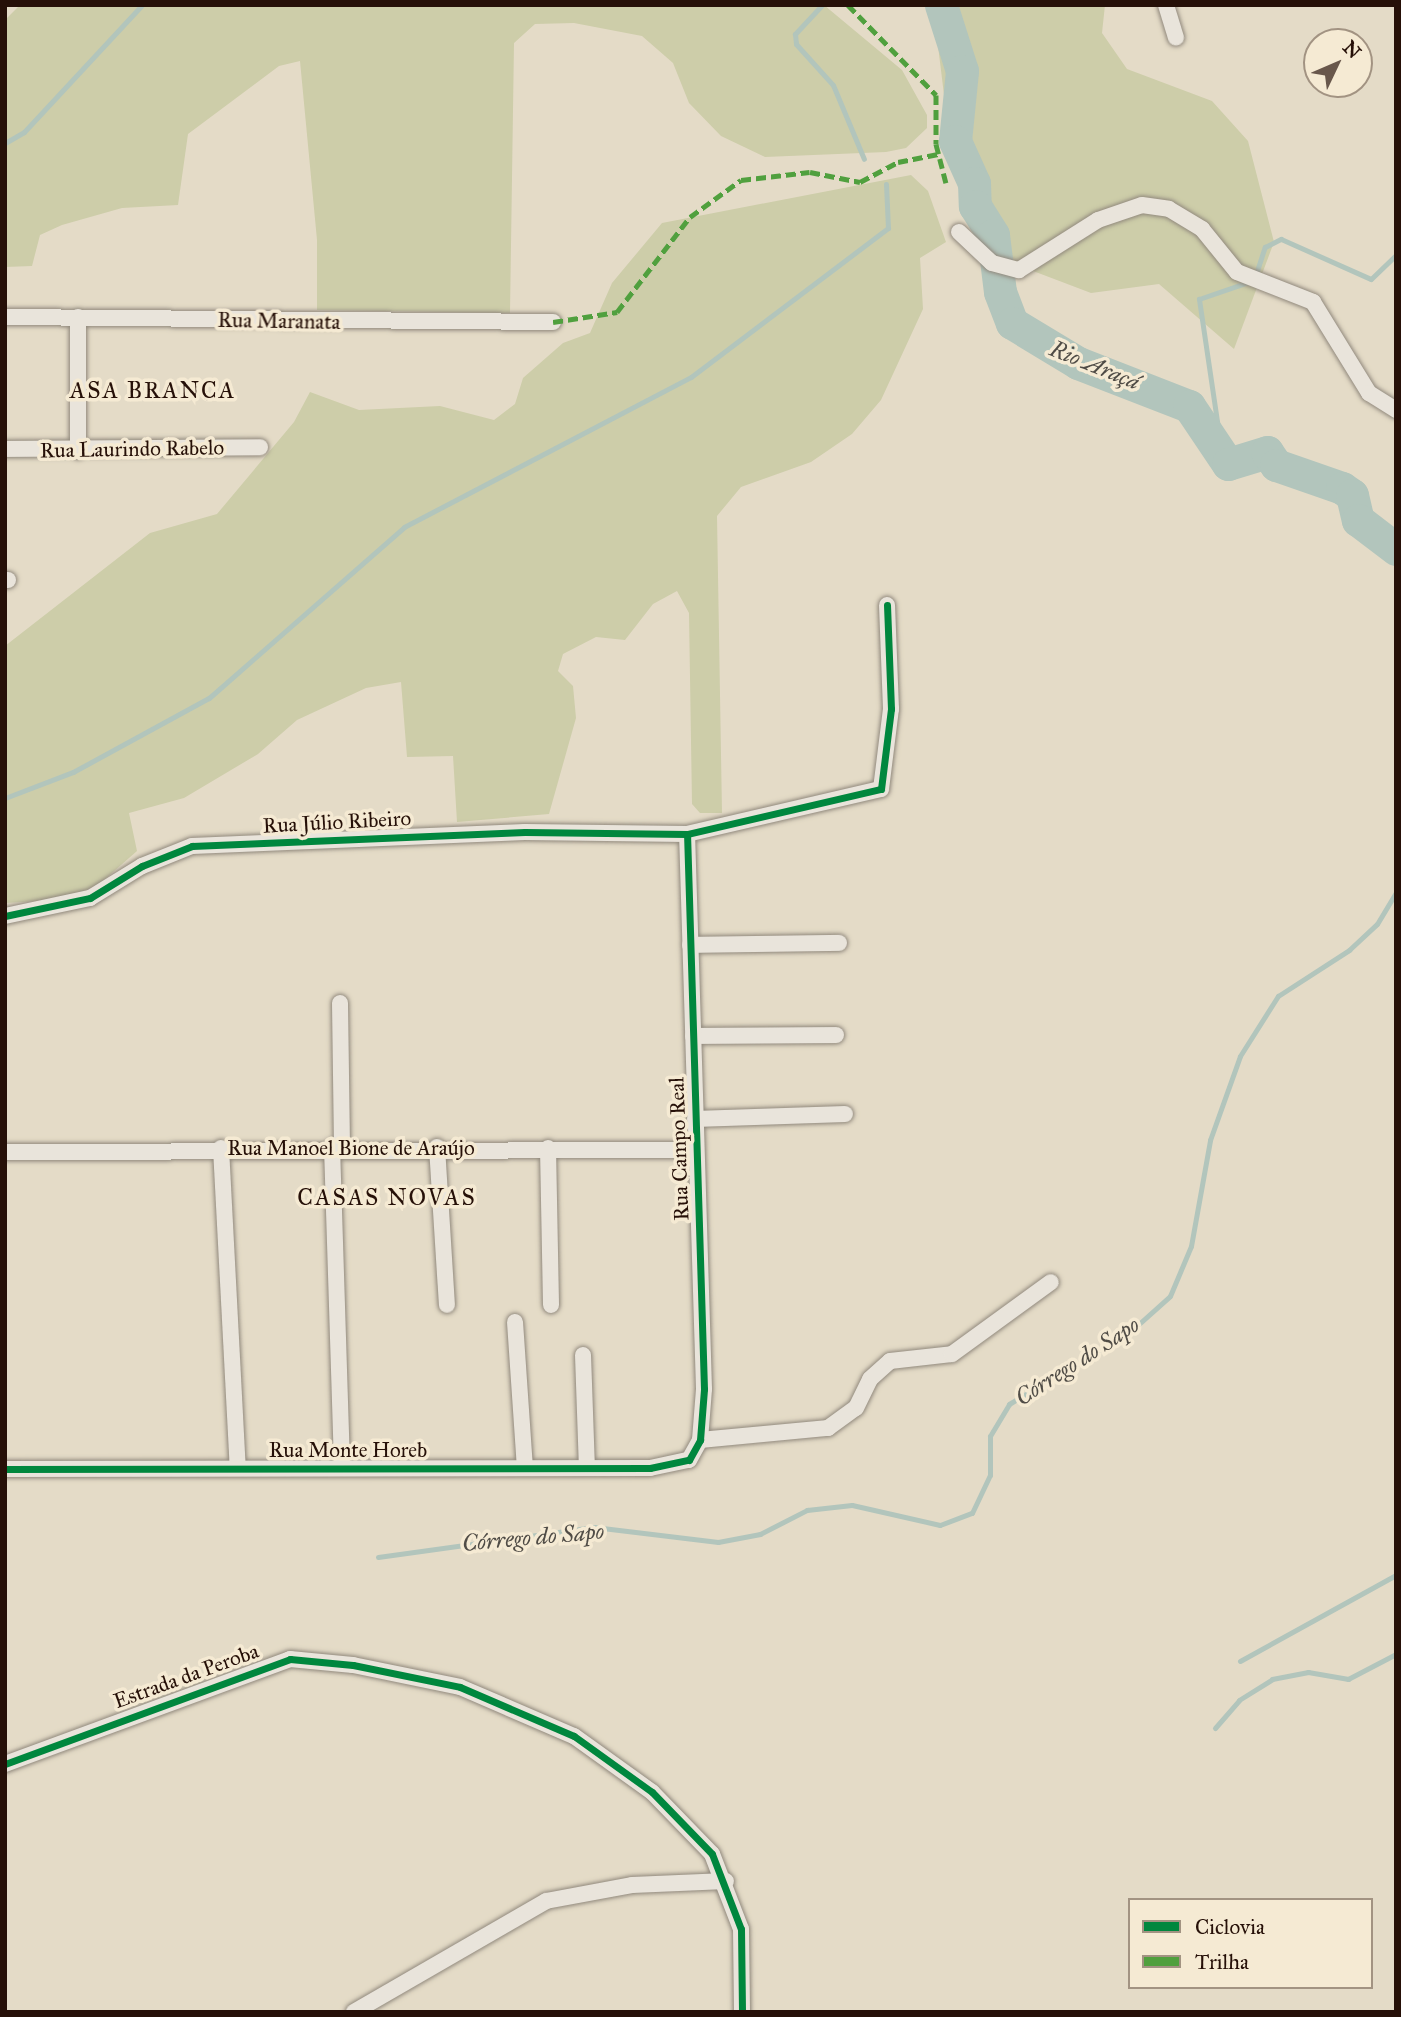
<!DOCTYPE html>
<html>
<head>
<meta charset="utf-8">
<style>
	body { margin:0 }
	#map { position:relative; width:1401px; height:2017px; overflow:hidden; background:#e4dbc7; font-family:"IM FELL Great Primer",serif }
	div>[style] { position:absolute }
	.green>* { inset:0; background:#cdcda9 }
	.stream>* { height:5px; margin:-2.5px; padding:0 2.5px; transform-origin:2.5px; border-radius:2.5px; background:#b2c5bc }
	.river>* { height:33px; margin:-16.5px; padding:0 16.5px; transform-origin:16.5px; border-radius:16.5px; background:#b2c5bc }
	.roads { filter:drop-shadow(0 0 2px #91897d) drop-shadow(0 0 2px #91897d) }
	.minor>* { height:16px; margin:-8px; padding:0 8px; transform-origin:8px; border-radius:8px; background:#e9e4db }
	.quiet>* { height:5px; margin-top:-2.5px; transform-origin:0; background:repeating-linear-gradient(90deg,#50a03e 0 10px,transparent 0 15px) }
	.cycleway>* { height:7px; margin:-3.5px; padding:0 3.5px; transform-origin:3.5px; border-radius:3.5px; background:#00873e }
	span { translate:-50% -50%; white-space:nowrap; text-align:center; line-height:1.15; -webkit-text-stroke:7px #f5ead3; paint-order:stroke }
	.street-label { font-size:21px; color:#261008 }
	.water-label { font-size:23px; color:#504c46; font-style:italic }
	.neighbourhood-label { font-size:23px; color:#261008; letter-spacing:2px }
	.frame { position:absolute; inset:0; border:7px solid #261008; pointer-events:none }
	.legend { position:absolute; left:1128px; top:1898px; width:245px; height:91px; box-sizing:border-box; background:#f5ead3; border:2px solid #a29382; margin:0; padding:9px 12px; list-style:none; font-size:21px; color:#261008 }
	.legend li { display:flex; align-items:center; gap:14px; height:35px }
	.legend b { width:35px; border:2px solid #a29382 }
	.north { position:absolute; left:1303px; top:28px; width:70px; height:70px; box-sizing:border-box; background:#f5ead3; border:2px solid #a29382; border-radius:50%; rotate:46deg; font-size:19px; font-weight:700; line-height:28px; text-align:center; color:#261008 }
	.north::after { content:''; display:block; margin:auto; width:24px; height:32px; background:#68574b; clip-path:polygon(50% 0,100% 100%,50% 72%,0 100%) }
</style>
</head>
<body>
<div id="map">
	<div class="green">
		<i style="clip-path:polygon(20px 5px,824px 5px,902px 70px,927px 115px,927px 128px,906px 148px,886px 152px,765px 157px,721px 136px,689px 103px,673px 63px,642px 36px,574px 23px,535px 24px,514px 43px,510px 313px,317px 310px,317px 240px,300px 61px,279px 66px,188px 134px,178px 205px,122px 208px,62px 225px,40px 235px,32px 266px,5px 267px,5px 20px)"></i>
		<i style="clip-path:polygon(933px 5px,1105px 5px,1102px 33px,1127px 69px,1212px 101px,1248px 141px,1274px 242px,1234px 349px,1159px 284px,1091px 293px,1015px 264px,951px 152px)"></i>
		<i style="clip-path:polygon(911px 175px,928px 191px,946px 242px,920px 258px,923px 309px,881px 400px,852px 434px,811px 462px,741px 487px,717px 516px,722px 813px,700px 813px,692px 804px,689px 613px,677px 591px,653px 604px,625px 640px,596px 637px,563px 654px,558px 671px,573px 686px,576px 718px,549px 814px,457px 822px,453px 756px,407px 757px,401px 682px,366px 688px,297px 720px,258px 754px,184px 798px,129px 813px,137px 851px,97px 886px,57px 900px,5px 903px,5px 646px,150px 533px,217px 514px,294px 422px,310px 392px,359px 410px,440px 406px,494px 420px,515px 404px,523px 378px,563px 343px,590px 333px,612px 283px,662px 223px)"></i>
	</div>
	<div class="stream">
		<i style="left:822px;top:5px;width:40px;rotate:133deg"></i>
		<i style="left:795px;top:34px;width:10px;rotate:84deg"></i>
		<i style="left:796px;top:44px;width:55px;rotate:47.9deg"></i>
		<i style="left:833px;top:85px;width:80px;rotate:67.3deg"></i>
		<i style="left:5px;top:143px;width:22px;rotate:-30deg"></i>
		<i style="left:24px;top:132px;width:173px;rotate:-47.1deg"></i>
		<i style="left:1222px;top:455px;width:158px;rotate:-98.4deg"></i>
		<i style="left:1199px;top:299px;width:58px;rotate:-19.1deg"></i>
		<i style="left:1254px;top:280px;width:35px;rotate:-72deg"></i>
		<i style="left:1265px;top:247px;width:18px;rotate:-27deg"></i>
		<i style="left:1281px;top:239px;width:98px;rotate:24deg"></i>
		<i style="left:1371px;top:279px;width:35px;rotate:-44deg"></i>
		<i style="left:5px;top:798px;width:73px;rotate:-20.9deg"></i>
		<i style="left:73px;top:772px;width:155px;rotate:-28.6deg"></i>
		<i style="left:209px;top:698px;width:259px;rotate:-41.2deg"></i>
		<i style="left:404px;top:527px;width:324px;rotate:-27.6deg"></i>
		<i style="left:691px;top:377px;width:247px;rotate:-37.1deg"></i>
		<i style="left:888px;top:228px;width:44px;rotate:-92.6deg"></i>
		<i style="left:378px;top:1557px;width:218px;rotate:-7.9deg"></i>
		<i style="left:594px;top:1527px;width:125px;rotate:6.9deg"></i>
		<i style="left:718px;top:1542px;width:43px;rotate:-10.8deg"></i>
		<i style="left:760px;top:1534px;width:53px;rotate:-27.1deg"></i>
		<i style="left:807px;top:1510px;width:45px;rotate:-6.3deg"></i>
		<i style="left:852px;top:1505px;width:90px;rotate:12.8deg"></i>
		<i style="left:940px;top:1525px;width:34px;rotate:-21deg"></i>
		<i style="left:972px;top:1513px;width:42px;rotate:-64.7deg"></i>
		<i style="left:990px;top:1475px;width:39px;rotate:-90deg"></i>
		<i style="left:990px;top:1436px;width:37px;rotate:-59deg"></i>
		<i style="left:1009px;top:1404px;width:142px;rotate:-30.9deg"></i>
		<i style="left:1131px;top:1331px;width:52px;rotate:-41.9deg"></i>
		<i style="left:1170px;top:1296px;width:54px;rotate:-67.2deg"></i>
		<i style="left:1191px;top:1246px;width:108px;rotate:-79.8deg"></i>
		<i style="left:1210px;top:1140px;width:89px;rotate:-70.3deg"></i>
		<i style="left:1240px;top:1056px;width:71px;rotate:-57.7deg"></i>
		<i style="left:1278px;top:996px;width:85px;rotate:-32.9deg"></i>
		<i style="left:1349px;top:950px;width:38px;rotate:-43deg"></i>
		<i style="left:1377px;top:924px;width:37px;rotate:-59deg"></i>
		<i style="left:1240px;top:1661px;width:178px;rotate:-28.9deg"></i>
		<i style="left:1215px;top:1728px;width:37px;rotate:-49deg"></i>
		<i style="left:1239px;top:1700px;width:39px;rotate:-32deg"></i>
		<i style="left:1272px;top:1679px;width:37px;rotate:-11deg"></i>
		<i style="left:1308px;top:1672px;width:41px;rotate:9.9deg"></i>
		<i style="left:1348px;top:1679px;width:54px;rotate:-27.5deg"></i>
	</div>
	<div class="river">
		<i style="left:941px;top:5px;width:69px;rotate:72.3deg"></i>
		<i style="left:962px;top:71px;width:70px;rotate:95.7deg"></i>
		<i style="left:955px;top:141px;width:46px;rotate:65.7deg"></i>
		<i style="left:974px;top:183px;width:23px;rotate:88deg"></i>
		<i style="left:975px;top:206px;width:34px;rotate:58deg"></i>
		<i style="left:993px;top:235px;width:57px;rotate:83deg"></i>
		<i style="left:1000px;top:292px;width:33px;rotate:69deg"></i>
		<i style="left:1012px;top:323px;width:77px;rotate:31.2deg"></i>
		<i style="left:1078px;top:363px;width:119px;rotate:21.2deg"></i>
		<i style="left:1189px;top:406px;width:70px;rotate:56.1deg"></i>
		<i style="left:1228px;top:464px;width:41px;rotate:-17.1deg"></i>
		<i style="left:1267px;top:452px;width:16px;rotate:55deg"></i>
		<i style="left:1276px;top:465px;width:70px;rotate:19.2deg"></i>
		<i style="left:1342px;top:488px;width:12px;rotate:35deg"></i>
		<i style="left:1352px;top:495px;width:26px;rotate:77deg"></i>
		<i style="left:1358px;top:520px;width:48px;rotate:37.3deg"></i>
	</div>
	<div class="roads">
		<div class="minor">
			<i style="left:1166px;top:5px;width:34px;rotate:73deg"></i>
			<i style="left:959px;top:232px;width:45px;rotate:43.2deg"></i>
			<i style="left:992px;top:263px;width:28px;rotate:15deg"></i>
			<i style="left:1019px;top:270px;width:93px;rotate:-32.3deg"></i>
			<i style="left:1098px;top:220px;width:46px;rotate:-18.8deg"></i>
			<i style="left:1142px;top:205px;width:27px;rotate:8deg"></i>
			<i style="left:1169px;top:209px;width:39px;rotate:31deg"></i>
			<i style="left:1202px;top:229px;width:55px;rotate:50.9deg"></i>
			<i style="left:1237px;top:272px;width:82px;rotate:21.5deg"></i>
			<i style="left:1313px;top:302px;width:107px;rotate:58.4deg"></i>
			<i style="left:1369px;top:393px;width:32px;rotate:32deg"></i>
			<i style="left:5px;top:317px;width:548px;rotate:0.52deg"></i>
			<i style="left:78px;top:317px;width:134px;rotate:90deg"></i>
			<i style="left:5px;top:449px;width:255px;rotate:-0.4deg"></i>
			<i style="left:5px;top:580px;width:3px"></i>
			<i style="left:5px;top:916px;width:87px;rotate:-12deg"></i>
			<i style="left:90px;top:898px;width:61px;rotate:-31.6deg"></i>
			<i style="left:142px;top:866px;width:54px;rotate:-21.8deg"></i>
			<i style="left:192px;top:846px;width:333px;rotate:-2.4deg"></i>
			<i style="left:525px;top:832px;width:162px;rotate:0.7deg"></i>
			<i style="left:687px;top:834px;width:199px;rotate:-13.1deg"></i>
			<i style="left:881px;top:789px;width:81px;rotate:-82.9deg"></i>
			<i style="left:891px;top:709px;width:104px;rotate:-92.2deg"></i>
			<i style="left:690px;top:945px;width:149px;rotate:-0.8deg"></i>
			<i style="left:340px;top:1003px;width:144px;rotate:89.2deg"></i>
			<i style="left:693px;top:1036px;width:143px;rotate:-0.4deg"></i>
			<i style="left:695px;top:1119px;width:150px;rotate:-1.9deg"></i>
			<i style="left:332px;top:1147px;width:321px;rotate:88.2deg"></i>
			<i style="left:437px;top:1147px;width:158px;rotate:86.4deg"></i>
			<i style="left:221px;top:1148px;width:320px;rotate:87deg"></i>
			<i style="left:548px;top:1148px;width:157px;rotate:88.9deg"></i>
			<i style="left:5px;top:1152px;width:691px;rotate:-0.17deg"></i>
			<i style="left:515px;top:1322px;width:146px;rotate:86.1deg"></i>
			<i style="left:583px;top:1355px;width:113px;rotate:88deg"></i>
			<i style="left:700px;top:1440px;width:129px;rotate:-5.4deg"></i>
			<i style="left:828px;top:1428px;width:34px;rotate:-36deg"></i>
			<i style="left:856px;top:1408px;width:32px;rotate:-64deg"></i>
			<i style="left:870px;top:1379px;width:27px;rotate:-42deg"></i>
			<i style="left:890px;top:1361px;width:62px;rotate:-6.4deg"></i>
			<i style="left:952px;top:1354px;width:122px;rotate:-36deg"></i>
			<i style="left:5px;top:1469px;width:645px;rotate:-0.09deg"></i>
			<i style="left:650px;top:1468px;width:40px;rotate:-12deg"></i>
			<i style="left:689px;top:1460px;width:23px;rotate:-61deg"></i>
			<i style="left:700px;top:1440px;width:51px;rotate:-85.5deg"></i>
			<i style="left:704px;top:1389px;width:555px;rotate:-91.75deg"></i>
			<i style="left:5px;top:1764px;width:304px;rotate:-20.2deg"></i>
			<i style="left:290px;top:1659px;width:63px;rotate:5.4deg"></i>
			<i style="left:353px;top:1665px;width:109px;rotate:11.6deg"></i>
			<i style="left:460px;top:1687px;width:124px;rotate:23.3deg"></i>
			<i style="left:574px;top:1736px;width:96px;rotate:35.7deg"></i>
			<i style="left:652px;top:1792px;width:86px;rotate:45.9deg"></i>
			<i style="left:712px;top:1854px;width:80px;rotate:68.9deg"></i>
			<i style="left:741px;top:1929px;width:83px;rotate:89.3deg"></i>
			<i style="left:354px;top:2012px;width:222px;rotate:-30deg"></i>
			<i style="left:546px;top:1901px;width:87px;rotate:-10.5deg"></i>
			<i style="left:632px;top:1885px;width:94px;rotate:-2.4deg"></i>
		</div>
	</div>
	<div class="quiet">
		<i style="left:848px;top:5px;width:126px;rotate:45.6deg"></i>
		<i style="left:936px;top:95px;width:49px;rotate:90deg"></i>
		<i style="left:936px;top:144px;width:44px;rotate:75.7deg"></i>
		<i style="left:553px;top:322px;width:65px;rotate:-8.9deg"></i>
		<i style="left:617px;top:312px;width:120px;rotate:-52.5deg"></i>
		<i style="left:690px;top:217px;width:63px;rotate:-36deg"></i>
		<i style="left:741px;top:180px;width:69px;rotate:-6.6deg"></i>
		<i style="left:810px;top:172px;width:51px;rotate:11.3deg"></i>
		<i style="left:860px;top:182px;width:43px;rotate:-27.8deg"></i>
		<i style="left:898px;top:162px;width:41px;rotate:-11.3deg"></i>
	</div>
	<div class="cycleway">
		<i style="left:5px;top:916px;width:87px;rotate:-12deg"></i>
		<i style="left:90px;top:898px;width:61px;rotate:-31.6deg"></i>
		<i style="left:142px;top:866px;width:54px;rotate:-21.8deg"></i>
		<i style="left:192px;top:846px;width:333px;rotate:-2.4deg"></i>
		<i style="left:525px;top:832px;width:162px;rotate:0.7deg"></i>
		<i style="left:687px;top:834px;width:199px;rotate:-13.1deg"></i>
		<i style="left:881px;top:789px;width:81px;rotate:-82.9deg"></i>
		<i style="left:891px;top:709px;width:104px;rotate:-92.2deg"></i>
		<i style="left:5px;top:1469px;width:645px;rotate:-0.09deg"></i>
		<i style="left:650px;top:1468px;width:40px;rotate:-12deg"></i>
		<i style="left:689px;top:1460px;width:23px;rotate:-61deg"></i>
		<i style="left:700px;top:1440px;width:51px;rotate:-85.5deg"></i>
		<i style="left:704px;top:1389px;width:555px;rotate:-91.75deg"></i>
		<i style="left:5px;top:1764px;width:304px;rotate:-20.2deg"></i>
		<i style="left:290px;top:1659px;width:63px;rotate:5.4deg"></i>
		<i style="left:353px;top:1665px;width:109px;rotate:11.6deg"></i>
		<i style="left:460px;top:1687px;width:124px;rotate:23.3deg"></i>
		<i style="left:574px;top:1736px;width:96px;rotate:35.7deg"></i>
		<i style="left:652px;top:1792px;width:86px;rotate:45.9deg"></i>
		<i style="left:712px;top:1854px;width:80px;rotate:68.9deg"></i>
		<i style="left:741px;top:1929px;width:83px;rotate:89.3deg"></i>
	</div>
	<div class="street-label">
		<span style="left:279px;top:321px;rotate:1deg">Rua Maranata</span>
		<span style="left:132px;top:449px;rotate:-1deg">Rua Laurindo Rabelo</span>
		<span style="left:337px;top:822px;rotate:-3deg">Rua Júlio Ribeiro</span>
		<span style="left:351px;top:1148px">Rua Manoel Bione de Araújo</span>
		<span style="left:679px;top:1149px;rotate:-92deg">Rua Campo Real</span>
		<span style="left:348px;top:1450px">Rua Monte Horeb</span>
		<span style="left:186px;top:1676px;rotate:-20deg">Estrada da Peroba</span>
	</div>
	<div class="water-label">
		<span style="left:1095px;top:365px;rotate:22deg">Rio Araçá</span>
		<span style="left:1077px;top:1361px;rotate:-33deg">Córrego do Sapo</span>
		<span style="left:533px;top:1537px;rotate:-5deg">Córrego do Sapo</span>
	</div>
	<div class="neighbourhood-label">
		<span style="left:153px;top:390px">ASA BRANCA</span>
		<span style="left:387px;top:1197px">CASAS NOVAS</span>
	</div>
	<div class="frame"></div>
	<ul class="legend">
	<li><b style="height:9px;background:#00873e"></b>Ciclovia</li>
	<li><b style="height:9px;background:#50a03e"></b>Trilha</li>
	</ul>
	<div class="north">N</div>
</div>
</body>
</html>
